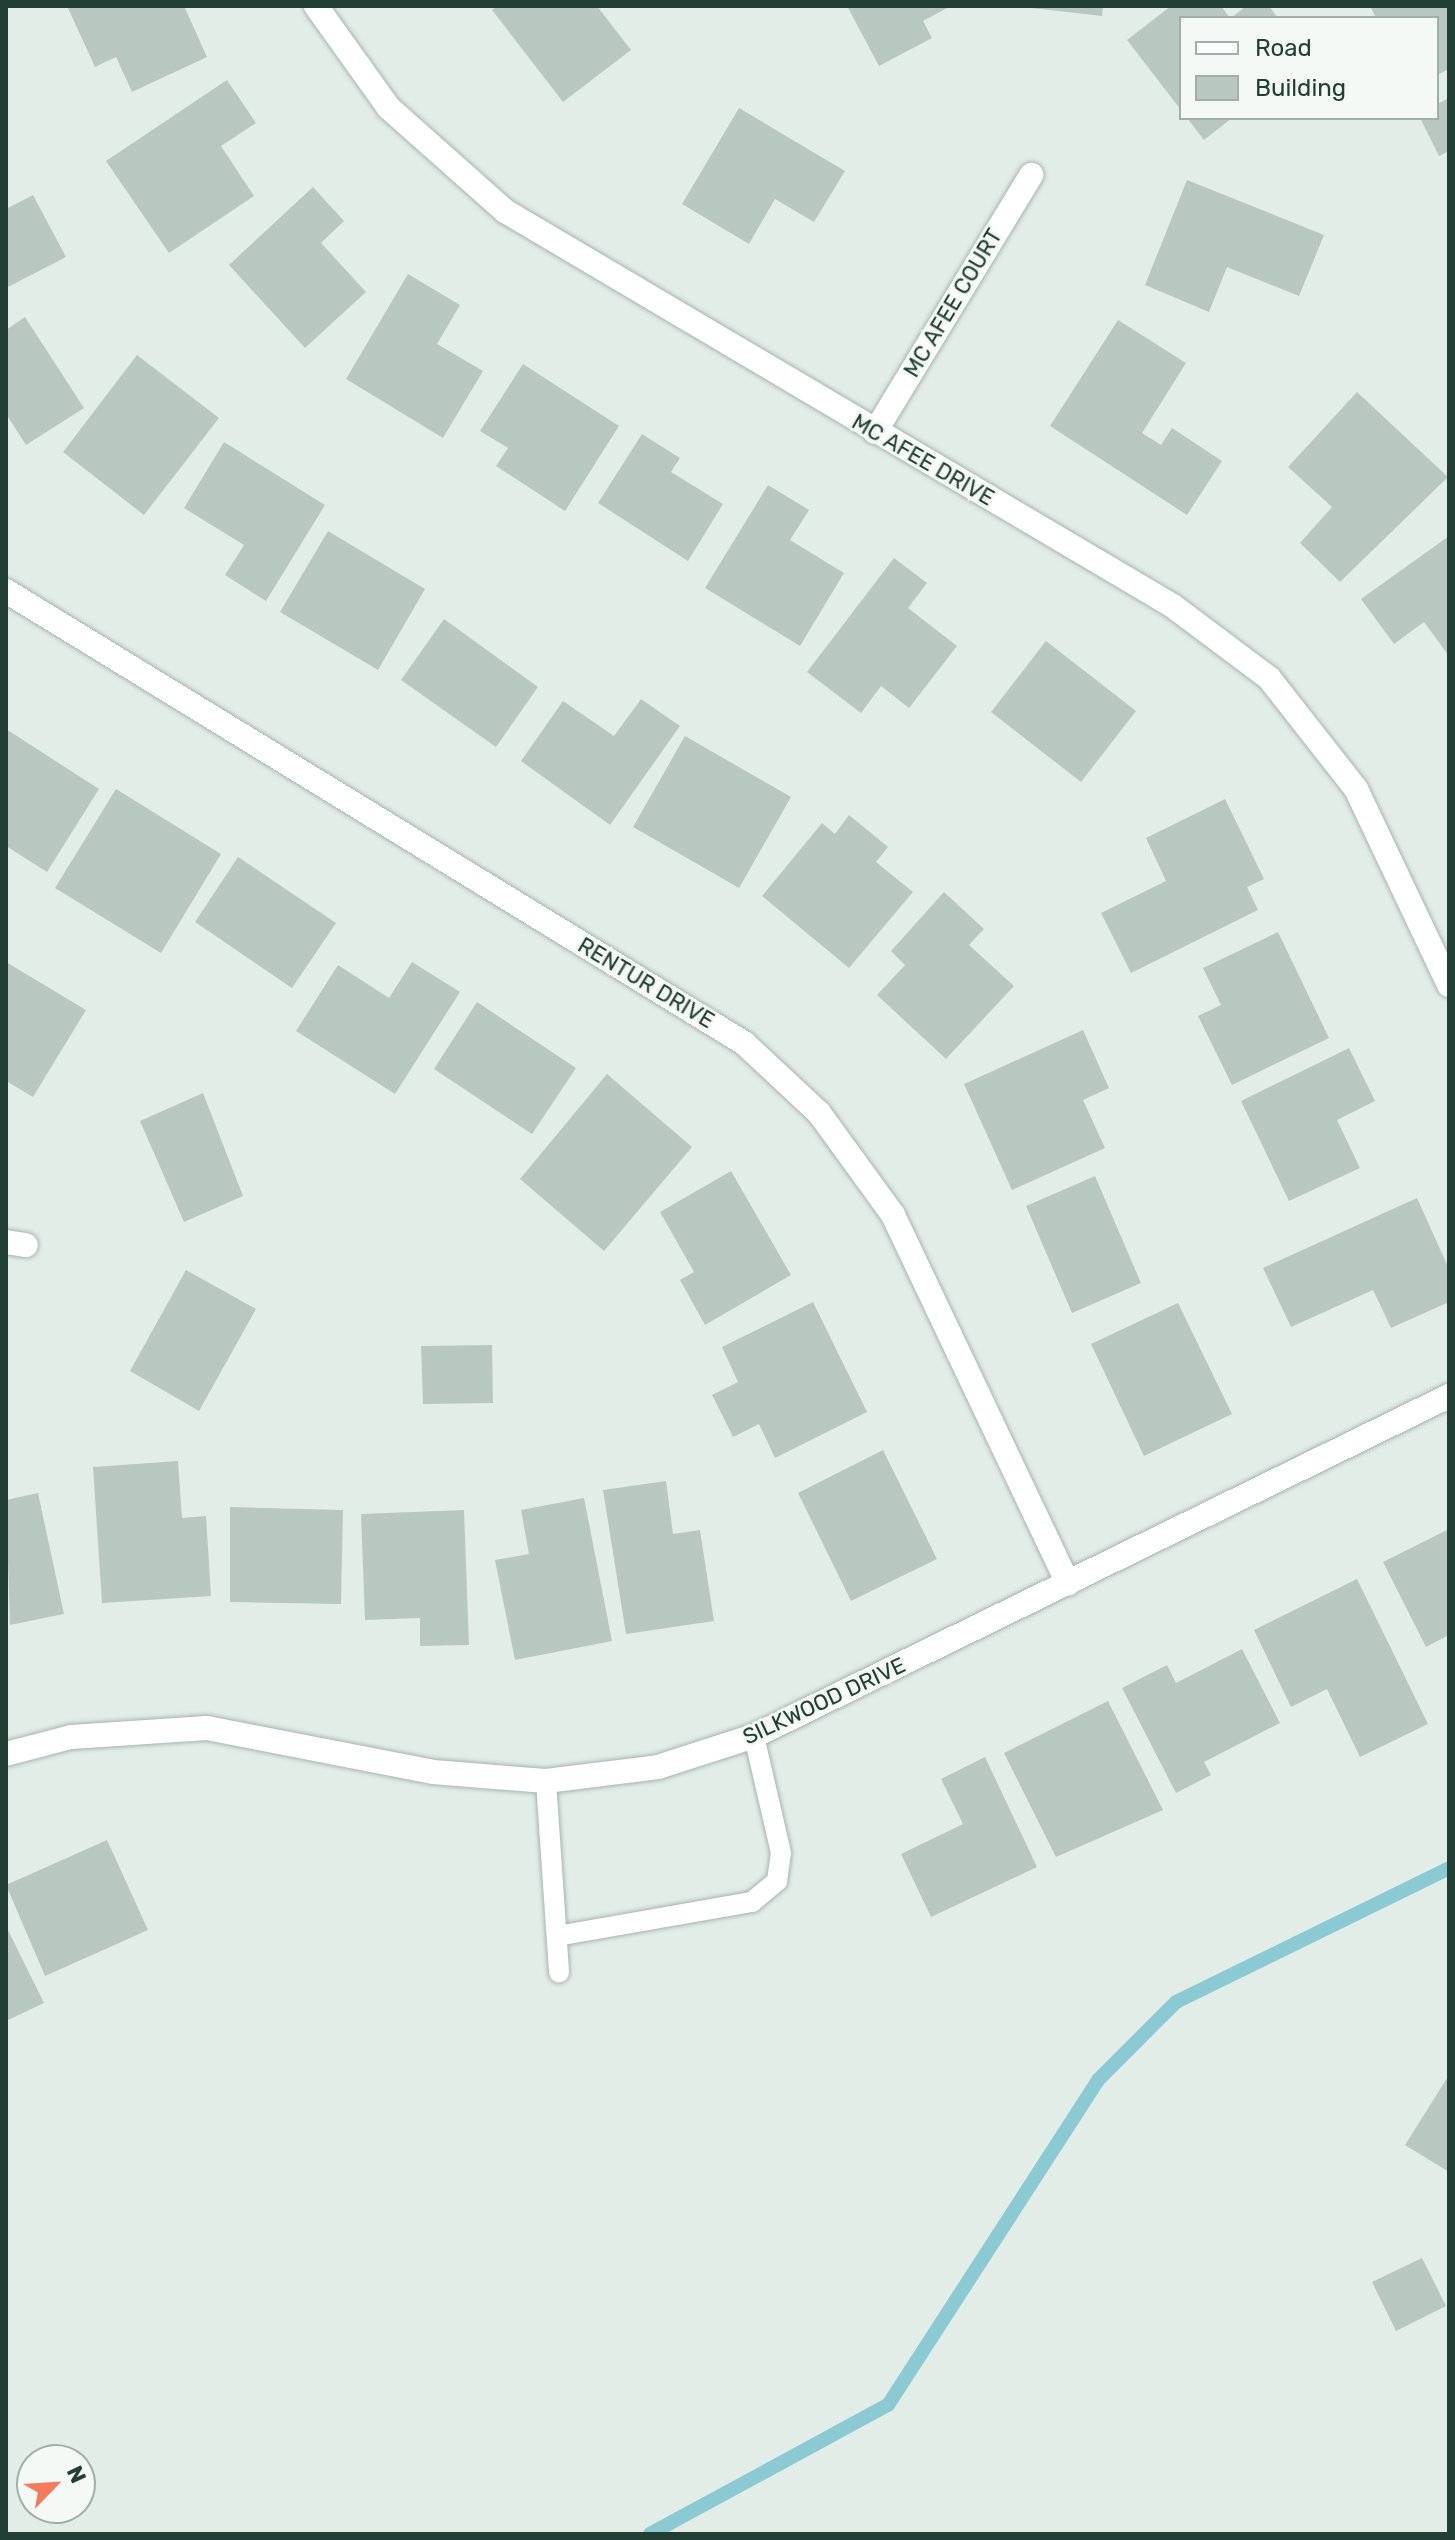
<!DOCTYPE html>
<html>
<head>
<meta charset="utf-8">
<style>
	body { margin:0 }
	#map { position:relative; width:1455px; height:2540px; overflow:hidden; background:#e3ede8; font-family:Rubik,sans-serif }
	div>[style] { position:absolute }
	.stream>* { height:14px; margin:-7px; padding:0 7px; transform-origin:7px; border-radius:7px; background:#8bcad2 }
	.building>* { inset:0; background:#b8c8c1 }
	.roads { filter:drop-shadow(0 0 2px #a5b5af) drop-shadow(0 0 2px #a5b5af) }
	.lane>* { height:20px; margin:-10px; padding:0 10px; transform-origin:10px; border-radius:10px; background:#fff }
	.street>* { height:24px; margin:-12px; padding:0 12px; transform-origin:12px; border-radius:12px; background:#fff }
	span { translate:-50% -50%; white-space:nowrap; text-align:center; line-height:1.15; -webkit-text-stroke:6px #f4f9f6; paint-order:stroke }
	.street-label { font-size:22px; color:#223f36 }
	.frame { position:absolute; inset:0; border:8px solid #223f36; pointer-events:none }
	.legend { position:absolute; left:1179px; top:16px; width:260px; height:104px; box-sizing:border-box; background:#f4f9f6; border:2px solid #a0afa9; margin:0; padding:10px 14px; list-style:none; font-size:24px; color:#223f36 }
	.legend li { display:flex; align-items:center; gap:16px; height:40px }
	.legend b { width:40px; border:2px solid #a0afa9 }
	.north { position:absolute; left:16px; top:2444px; width:80px; height:80px; box-sizing:border-box; background:#f4f9f6; border:2px solid #a0afa9; border-radius:50%; rotate:65deg; font-size:22px; font-weight:700; line-height:32px; text-align:center; color:#223f36 }
	.north::after { content:''; display:block; margin:auto; width:28px; height:36px; background:#f37a5b; clip-path:polygon(50% 0,100% 100%,50% 72%,0 100%) }
</style>
</head>
<body>
<div id="map">
	<div class="stream">
		<i style="left:650px;top:2534px;width:271px;rotate:-28.5deg"></i>
		<i style="left:888px;top:2405px;width:387px;rotate:-57.1deg"></i>
		<i style="left:1098px;top:2080px;width:110px;rotate:-45deg"></i>
		<i style="left:1176px;top:2002px;width:304px;rotate:-26.1deg"></i>
	</div>
	<div class="building">
		<i style="clip-path:polygon(67px 6px,184px 6px,207px 57px,132px 92px,116px 57px,95px 67px)"></i>
		<i style="clip-path:polygon(497px 6px,597px 6px,631px 50px,563px 102px,492px 10px)"></i>
		<i style="clip-path:polygon(847px 6px,951px 6px,923px 21px,932px 38px,879px 66px)"></i>
		<i style="clip-path:polygon(1013px 6px,1103px 6px,1102px 16px)"></i>
		<i style="clip-path:polygon(1171px 6px,1221px 6px,1230px 18px,1181px 18px,1181px 110px,1127px 40px)"></i>
		<i style="clip-path:polygon(1246px 6px,1269px 6px,1278px 18px,1231px 18px)"></i>
		<i style="clip-path:polygon(1370px 6px,1449px 6px,1449px 69px,1437px 75px,1437px 18px,1376px 18px)"></i>
		<i style="clip-path:polygon(227px 80px,256px 123px,221px 146px,254px 196px,169px 253px,106px 161px)"></i>
		<i style="clip-path:polygon(1449px 98px,1449px 151px,1439px 156px,1420px 118px,1437px 118px,1437px 104px)"></i>
		<i style="clip-path:polygon(739px 108px,845px 171px,814px 222px,775px 199px,749px 244px,682px 204px)"></i>
		<i style="clip-path:polygon(1187px 118px,1232px 118px,1204px 140px)"></i>
		<i style="clip-path:polygon(1187px 180px,1324px 235px,1299px 296px,1227px 267px,1209px 312px,1145px 285px)"></i>
		<i style="clip-path:polygon(313px 187px,344px 221px,321px 243px,366px 292px,305px 348px,229px 265px)"></i>
		<i style="clip-path:polygon(33px 195px,66px 257px,6px 288px,6px 209px)"></i>
		<i style="clip-path:polygon(408px 274px,460px 305px,437px 344px,483px 371px,443px 438px,346px 379px)"></i>
		<i style="clip-path:polygon(25px 317px,84px 408px,26px 445px,6px 414px,6px 330px)"></i>
		<i style="clip-path:polygon(1118px 320px,1186px 363px,1142px 433px,1161px 445px,1172px 428px,1222px 461px,1187px 515px,1050px 426px)"></i>
		<i style="clip-path:polygon(137px 355px,219px 418px,144px 515px,63px 452px)"></i>
		<i style="clip-path:polygon(523px 364px,619px 426px,565px 511px,496px 466px,508px 448px,480px 431px)"></i>
		<i style="clip-path:polygon(1357px 392px,1448px 477px,1340px 582px,1300px 543px,1332px 507px,1288px 467px)"></i>
		<i style="clip-path:polygon(642px 434px,680px 458px,671px 472px,723px 504px,688px 561px,598px 503px)"></i>
		<i style="clip-path:polygon(224px 442px,325px 505px,266px 601px,225px 575px,244px 545px,184px 508px)"></i>
		<i style="clip-path:polygon(768px 485px,809px 510px,790px 540px,844px 573px,800px 646px,705px 588px)"></i>
		<i style="clip-path:polygon(328px 531px,425px 589px,378px 670px,280px 612px)"></i>
		<i style="clip-path:polygon(1449px 536px,1449px 656px,1424px 622px,1394px 644px,1361px 599px)"></i>
		<i style="clip-path:polygon(894px 558px,927px 583px,908px 608px,957px 646px,909px 708px,881px 686px,861px 713px,807px 672px)"></i>
		<i style="clip-path:polygon(444px 619px,538px 687px,496px 747px,401px 680px)"></i>
		<i style="clip-path:polygon(1046px 641px,1136px 711px,1081px 782px,991px 712px)"></i>
		<i style="clip-path:polygon(641px 699px,680px 726px,610px 825px,521px 761px,563px 701px,614px 736px)"></i>
		<i style="clip-path:polygon(6px 729px,99px 789px,47px 872px,6px 846px)"></i>
		<i style="clip-path:polygon(685px 736px,791px 797px,739px 888px,633px 827px)"></i>
		<i style="clip-path:polygon(116px 789px,221px 854px,161px 953px,55px 888px)"></i>
		<i style="clip-path:polygon(1225px 799px,1264px 879px,1247px 887px,1258px 910px,1131px 973px,1101px 913px,1166px 881px,1146px 838px)"></i>
		<i style="clip-path:polygon(849px 815px,888px 847px,876px 862px,913px 892px,849px 968px,762px 896px,822px 823px,835px 834px)"></i>
		<i style="clip-path:polygon(238px 857px,336px 923px,292px 988px,195px 922px)"></i>
		<i style="clip-path:polygon(944px 892px,984px 929px,969px 945px,1014px 986px,946px 1059px,877px 995px,905px 965px,891px 951px)"></i>
		<i style="clip-path:polygon(1278px 932px,1329px 1038px,1232px 1085px,1198px 1016px,1221px 1005px,1203px 968px)"></i>
		<i style="clip-path:polygon(6px 962px,86px 1010px,33px 1097px,6px 1081px)"></i>
		<i style="clip-path:polygon(412px 962px,460px 992px,395px 1094px,296px 1031px,338px 965px,389px 998px)"></i>
		<i style="clip-path:polygon(477px 1002px,576px 1068px,532px 1134px,434px 1069px)"></i>
		<i style="clip-path:polygon(1083px 1030px,1109px 1088px,1083px 1100px,1105px 1148px,1012px 1190px,964px 1084px)"></i>
		<i style="clip-path:polygon(1349px 1048px,1375px 1101px,1337px 1120px,1360px 1168px,1289px 1201px,1241px 1101px)"></i>
		<i style="clip-path:polygon(607px 1074px,692px 1147px,604px 1251px,520px 1179px)"></i>
		<i style="clip-path:polygon(203px 1093px,243px 1196px,184px 1222px,140px 1121px)"></i>
		<i style="clip-path:polygon(731px 1171px,791px 1275px,705px 1325px,680px 1280px,694px 1272px,660px 1212px)"></i>
		<i style="clip-path:polygon(1095px 1176px,1141px 1283px,1072px 1313px,1026px 1206px)"></i>
		<i style="clip-path:polygon(1417px 1198px,1449px 1269px,1449px 1302px,1391px 1328px,1373px 1290px,1291px 1327px,1263px 1268px)"></i>
		<i style="clip-path:polygon(186px 1270px,256px 1309px,199px 1411px,130px 1371px)"></i>
		<i style="clip-path:polygon(813px 1302px,867px 1412px,775px 1458px,759px 1424px,733px 1437px,712px 1395px,738px 1382px,722px 1347px)"></i>
		<i style="clip-path:polygon(1178px 1303px,1232px 1414px,1144px 1456px,1091px 1344px)"></i>
		<i style="clip-path:polygon(492px 1345px,493px 1403px,423px 1404px,421px 1346px)"></i>
		<i style="clip-path:polygon(883px 1450px,937px 1559px,851px 1601px,798px 1493px)"></i>
		<i style="clip-path:polygon(178px 1461px,182px 1518px,206px 1516px,211px 1596px,102px 1603px,93px 1467px)"></i>
		<i style="clip-path:polygon(666px 1481px,673px 1534px,700px 1530px,714px 1621px,626px 1634px,603px 1490px)"></i>
		<i style="clip-path:polygon(38px 1493px,64px 1614px,10px 1625px,6px 1500px)"></i>
		<i style="clip-path:polygon(584px 1498px,612px 1641px,515px 1660px,495px 1560px,529px 1554px,521px 1510px)"></i>
		<i style="clip-path:polygon(230px 1507px,343px 1510px,341px 1604px,230px 1602px)"></i>
		<i style="clip-path:polygon(464px 1510px,469px 1645px,420px 1646px,420px 1618px,365px 1620px,361px 1514px)"></i>
		<i style="clip-path:polygon(1449px 1529px,1449px 1635px,1426px 1647px,1383px 1562px)"></i>
		<i style="clip-path:polygon(1357px 1579px,1428px 1724px,1360px 1757px,1327px 1689px,1291px 1707px,1254px 1630px)"></i>
		<i style="clip-path:polygon(1242px 1649px,1280px 1723px,1204px 1762px,1211px 1775px,1176px 1793px,1122px 1688px,1167px 1665px,1176px 1683px)"></i>
		<i style="clip-path:polygon(1108px 1701px,1163px 1810px,1056px 1857px,1004px 1753px)"></i>
		<i style="clip-path:polygon(985px 1757px,1037px 1867px,931px 1917px,901px 1854px,963px 1824px,941px 1779px)"></i>
		<i style="clip-path:polygon(107px 1840px,148px 1930px,45px 1976px,6px 1885px)"></i>
		<i style="clip-path:polygon(6px 1926px,44px 2003px,6px 2021px)"></i>
		<i style="clip-path:polygon(1449px 2075px,1449px 2172px,1405px 2145px)"></i>
		<i style="clip-path:polygon(1422px 2258px,1446px 2306px,1396px 2331px,1372px 2282px)"></i>
	</div>
	<div class="roads">
		<div class="lane">
			<i style="left:546px;top:1781px;width:192px;rotate:86.1deg"></i>
			<i style="left:557px;top:1936px;width:198px;rotate:-9.9deg"></i>
			<i style="left:752px;top:1902px;width:33px;rotate:-40deg"></i>
			<i style="left:777px;top:1881px;width:28px;rotate:-82deg"></i>
			<i style="left:781px;top:1853px;width:120px;rotate:-103deg"></i>
		</div>
		<div class="street">
			<i style="left:316px;top:6px;width:125px;rotate:54.4deg"></i>
			<i style="left:389px;top:108px;width:155px;rotate:41.6deg"></i>
			<i style="left:505px;top:211px;width:776px;rotate:30.6deg"></i>
			<i style="left:1173px;top:606px;width:120px;rotate:36.9deg"></i>
			<i style="left:1269px;top:678px;width:141px;rotate:51.9deg"></i>
			<i style="left:1356px;top:789px;width:217px;rotate:64.6deg"></i>
			<i style="left:875px;top:432px;width:301px;rotate:-58.7deg"></i>
			<i style="left:6px;top:591px;width:865px;rotate:31.49deg"></i>
			<i style="left:744px;top:1043px;width:103px;rotate:43deg"></i>
			<i style="left:819px;top:1113px;width:126px;rotate:54deg"></i>
			<i style="left:893px;top:1215px;width:408px;rotate:64.6deg"></i>
			<i style="left:6px;top:1242px;width:20px;rotate:9deg"></i>
			<i style="left:6px;top:1754px;width:67px;rotate:-14.7deg"></i>
			<i style="left:71px;top:1737px;width:136px;rotate:-3.8deg"></i>
			<i style="left:207px;top:1728px;width:230px;rotate:11deg"></i>
			<i style="left:433px;top:1772px;width:113px;rotate:4.6deg"></i>
			<i style="left:546px;top:1781px;width:113px;rotate:-7.1deg"></i>
			<i style="left:658px;top:1767px;width:101px;rotate:-17.9deg"></i>
			<i style="left:754px;top:1736px;width:774px;rotate:-26.07deg"></i>
		</div>
	</div>
	<div class="street-label">
		<span style="left:953px;top:303px;rotate:-59deg">MC AFEE COURT</span>
		<span style="left:923px;top:460px;rotate:30deg">MC AFEE DRIVE</span>
		<span style="left:646px;top:983px;rotate:31deg">RENTUR DRIVE</span>
		<span style="left:824px;top:1701px;rotate:-25deg">SILKWOOD DRIVE</span>
	</div>
	<div class="frame"></div>
	<ul class="legend">
	<li><b style="height:10px;background:#fff"></b>Road</li>
	<li><b style="height:22px;background:#b8c8c1"></b>Building</li>
	</ul>
	<div class="north">N</div>
</div>
</body>
</html>
